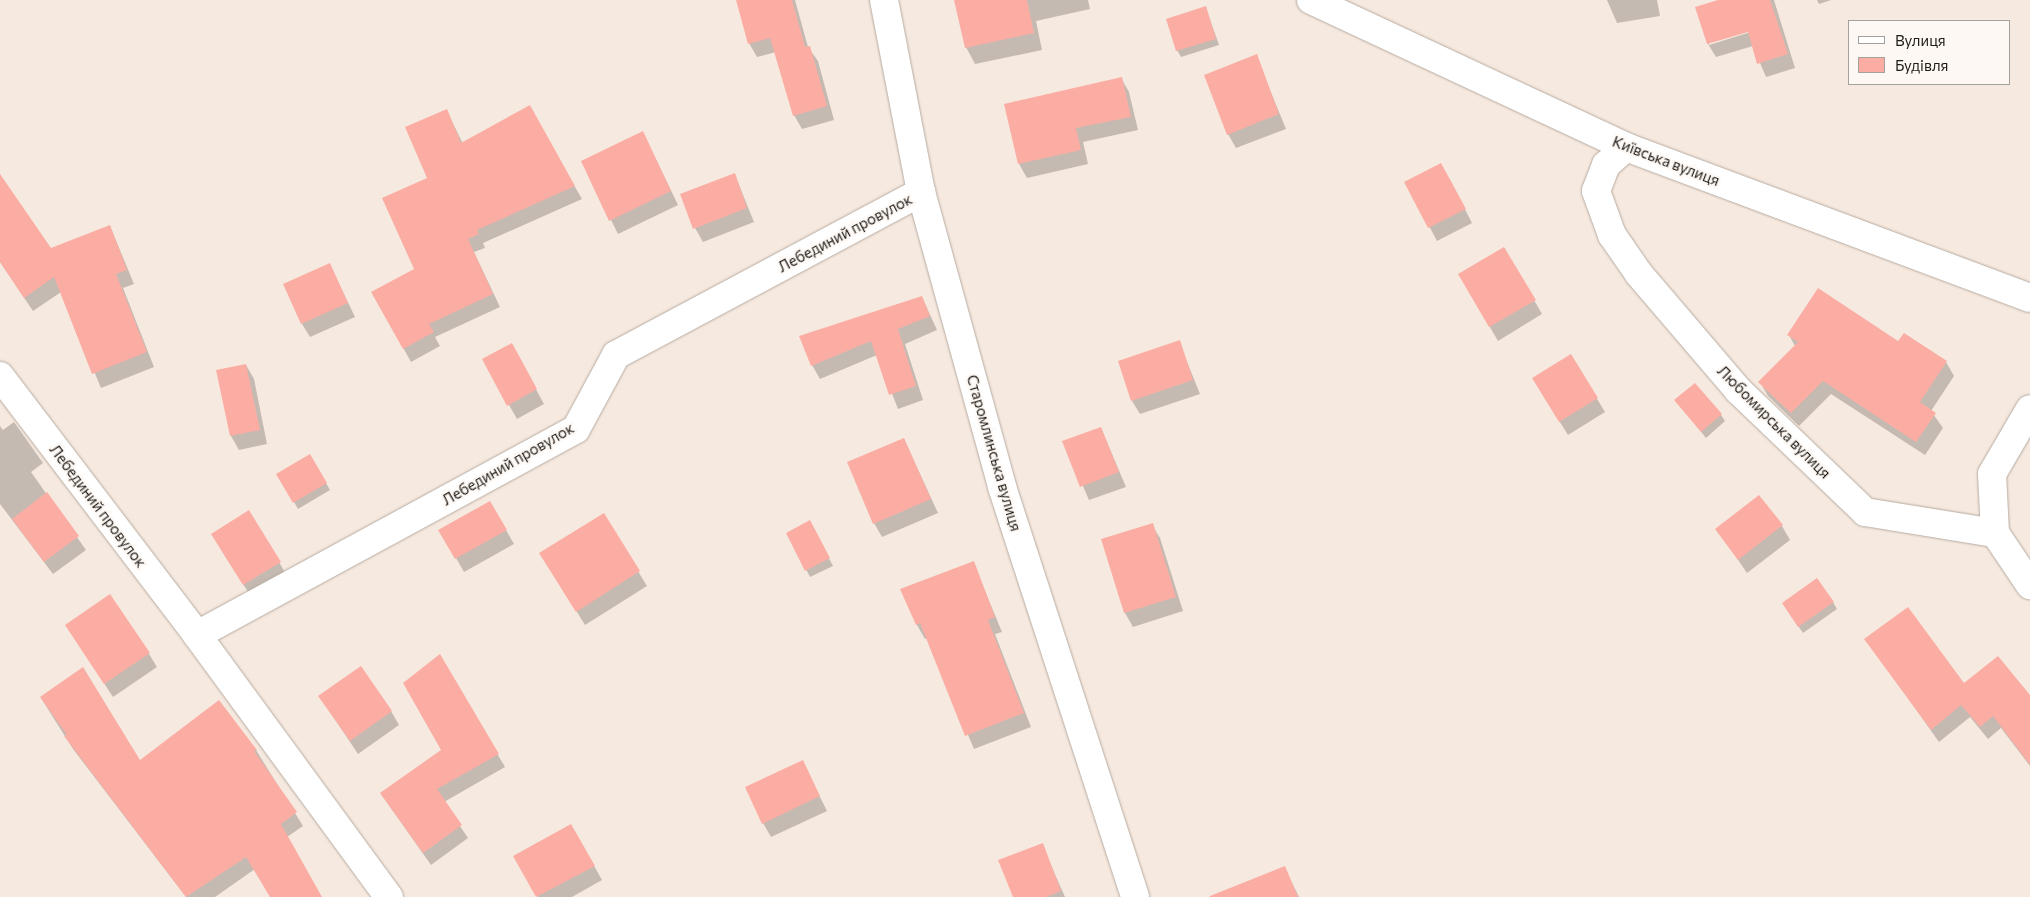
<!DOCTYPE html>
<html>
<head>
<meta charset="utf-8">
<style>
	body { margin:0 }
	#map { position:relative; width:2030px; height:897px; overflow:hidden; background:#f6e9df; font-family:Commissioner,sans-serif }
	div>[style] { position:absolute }
	.shadow>* { inset:0; background:#0003 }
	.building>* { inset:0; background:#fbada3 }
	.roads { filter:drop-shadow(0 0 1px #b7aba1) drop-shadow(0 0 1px #b7aba1) }
	.street>* { height:28px; margin:-14px; padding:0 14px; transform-origin:14px; border-radius:14px; background:#fff }
	.primary>* { height:28px; margin:-14px; padding:0 14px; transform-origin:14px; border-radius:14px; background:#fff }
	span { translate:-50% -50%; white-space:nowrap; text-align:center; line-height:1.15; -webkit-text-stroke:4px #fdf8f4; paint-order:stroke }
	.street-label { font-size:15px; color:#1f1b17 }
	.legend { position:absolute; left:1848px; top:20px; width:162px; height:65px; box-sizing:border-box; background:#fdf8f4; border:1px solid #a4a09c; margin:0; padding:6px 9px; list-style:none; font-size:15px; color:#1f1b17 }
	.legend li { display:flex; align-items:center; gap:10px; height:25px }
	.legend b { width:25px; border:1px solid #a4a09c }
</style>
</head>
<body>
<div id="map">
	<div class="shadow">
		<i style="clip-path:polygon(737px 0,795px 0,808px 47px,818px 61px,834px 120px,802px 129px,794px 115px,776px 52px,757px 57px,749px 43px)"></i>
		<i style="clip-path:polygon(955px 0,1088px 0,1090px 9px,1036px 21px,1042px 50px,975px 64px,966px 47px)"></i>
		<i style="clip-path:polygon(1607px 0,1657px 0,1660px 16px,1617px 23px)"></i>
		<i style="clip-path:polygon(evenodd,1722px 0,1774px 0,1795px 68px,1766px 77px,1753px 46px,1716px 57px,1708px 44px,1722px 0,1753px 29px,1754px 31px,1709px 45px,1709px 42px,1753px 29px)"></i>
		<i style="clip-path:polygon(1817px 0,1831px 0,1819px 4px)"></i>
		<i style="clip-path:polygon(1206px 8px,1219px 45px,1181px 57px,1177px 50px)"></i>
		<i style="clip-path:polygon(1256px 56px,1286px 129px,1236px 148px,1228px 134px)"></i>
		<i style="clip-path:polygon(1121px 78px,1129px 92px,1138px 130px,1083px 142px,1088px 164px,1027px 178px,1019px 164px)"></i>
		<i style="clip-path:polygon(529px 107px,582px 199px,483px 243px,485px 248px,474px 252px,500px 307px,435px 337px,440px 346px,411px 362px,373px 293px,416px 269px,428px 179px,447px 111px,463px 144px)"></i>
		<i style="clip-path:polygon(650px 147px,678px 205px,618px 234px,611px 220px)"></i>
		<i style="clip-path:polygon(735px 175px,754px 222px,703px 242px,695px 228px)"></i>
		<i style="clip-path:polygon(0 176px,50px 249px,110px 226px,134px 284px,123px 288px,154px 367px,101px 388px,61px 292px,33px 311px,0 262px)"></i>
		<i style="clip-path:polygon(1449px 178px,1472px 223px,1437px 241px,1406px 183px)"></i>
		<i style="clip-path:polygon(1504px 248px,1542px 314px,1498px 341px,1460px 275px)"></i>
		<i style="clip-path:polygon(330px 265px,355px 317px,310px 337px,302px 324px)"></i>
		<i style="clip-path:polygon(922px 297px,937px 330px,905px 344px,923px 400px,898px 409px,877px 355px,820px 379px,812px 365px)"></i>
		<i style="clip-path:polygon(1789px 335px,1946px 362px,1954px 376px,1931px 411px,1943px 428px,1925px 455px,1831px 394px,1799px 426px,1768px 396px,1760px 382px,1795px 346px)"></i>
		<i style="clip-path:polygon(1179px 342px,1200px 394px,1140px 414px,1132px 401px)"></i>
		<i style="clip-path:polygon(1571px 356px,1605px 412px,1568px 435px,1541px 392px)"></i>
		<i style="clip-path:polygon(519px 358px,544px 404px,517px 419px,509px 405px)"></i>
		<i style="clip-path:polygon(246px 365px,254px 379px,267px 444px,239px 450px,231px 436px)"></i>
		<i style="clip-path:polygon(1676px 400px,1721px 415px,1725px 421px,1706px 438px)"></i>
		<i style="clip-path:polygon(14px 422px,43px 463px,31px 472px,86px 550px,53px 574px,0 504px,0 426px,3px 430px)"></i>
		<i style="clip-path:polygon(1101px 428px,1126px 487px,1089px 500px,1064px 442px)"></i>
		<i style="clip-path:polygon(904px 439px,938px 513px,882px 537px,874px 523px)"></i>
		<i style="clip-path:polygon(310px 456px,330px 490px,298px 509px,278px 474px)"></i>
		<i style="clip-path:polygon(490px 502px,514px 544px,464px 572px,440px 530px)"></i>
		<i style="clip-path:polygon(603px 514px,647px 586px,585px 625px,549px 567px)"></i>
		<i style="clip-path:polygon(1152px 525px,1160px 538px,1183px 611px,1133px 627px,1125px 613px,1102px 540px)"></i>
		<i style="clip-path:polygon(1782px 526px,1790px 540px,1747px 573px,1717px 529px)"></i>
		<i style="clip-path:polygon(813px 528px,833px 566px,810px 577px,787px 533px)"></i>
		<i style="clip-path:polygon(220px 548px,279px 562px,287px 576px,252px 598px)"></i>
		<i style="clip-path:polygon(973px 562px,1002px 632px,995px 634px,1031px 727px,974px 749px,927px 638px,925px 639px,917px 625px,902px 590px)"></i>
		<i style="clip-path:polygon(1833px 602px,1837px 609px,1803px 633px,1787px 610px)"></i>
		<i style="clip-path:polygon(75px 639px,149px 654px,157px 667px,113px 697px)"></i>
		<i style="clip-path:polygon(1866px 639px,1964px 685px,2030px 696px,2030px 766px,2001px 728px,1988px 739px,1970px 717px,1939px 742px)"></i>
		<i style="clip-path:polygon(440px 656px,505px 767px,444px 802px,468px 838px,431px 865px,381px 794px,442px 750px)"></i>
		<i style="clip-path:polygon(320px 697px,391px 711px,399px 725px,358px 754px)"></i>
		<i style="clip-path:polygon(41px 698px,139px 762px,256px 750px,303px 826px,287px 837px,320px 897px,271px 897px,255px 869px,215px 897px,186px 897px,73px 749px)"></i>
		<i style="clip-path:polygon(802px 761px,827px 811px,771px 837px,763px 823px)"></i>
		<i style="clip-path:polygon(571px 825px,602px 880px,572px 897px,538px 897px,515px 856px)"></i>
		<i style="clip-path:polygon(1042px 845px,1065px 897px,1014px 897px)"></i>
		<i style="clip-path:polygon(1284px 867px,1299px 897px,1228px 897px)"></i>
	</div>
	<div class="building">
		<i style="clip-path:polygon(736px 0,792px 0,805px 47px,810px 46px,827px 106px,793px 116px,770px 38px,748px 44px)"></i>
		<i style="clip-path:polygon(954px 0,1027px 0,1034px 33px,965px 48px)"></i>
		<i style="clip-path:polygon(1718px 0,1770px 0,1788px 54px,1757px 64px,1748px 32px,1707px 44px,1695px 7px)"></i>
		<i style="clip-path:polygon(1206px 6px,1216px 39px,1176px 51px,1166px 19px)"></i>
		<i style="clip-path:polygon(1257px 54px,1279px 114px,1227px 135px,1204px 75px)"></i>
		<i style="clip-path:polygon(1122px 77px,1131px 117px,1076px 128px,1081px 150px,1018px 164px,1004px 104px)"></i>
		<i style="clip-path:polygon(530px 105px,575px 186px,477px 230px,479px 234px,468px 239px,493px 294px,429px 324px,434px 332px,403px 349px,371px 292px,414px 269px,382px 198px,427px 178px,405px 127px,447px 109px,461px 143px)"></i>
		<i style="clip-path:polygon(643px 131px,671px 191px,609px 221px,581px 161px)"></i>
		<i style="clip-path:polygon(1441px 163px,1466px 209px,1428px 228px,1404px 182px)"></i>
		<i style="clip-path:polygon(735px 173px,747px 208px,693px 229px,680px 194px)"></i>
		<i style="clip-path:polygon(0 174px,51px 248px,110px 225px,127px 270px,116px 274px,147px 352px,92px 374px,54px 277px,24px 298px,0 262px)"></i>
		<i style="clip-path:polygon(1504px 247px,1536px 300px,1489px 327px,1458px 274px)"></i>
		<i style="clip-path:polygon(330px 263px,348px 303px,301px 324px,283px 284px)"></i>
		<i style="clip-path:polygon(1818px 288px,1898px 341px,1904px 333px,1947px 361px,1920px 402px,1936px 413px,1916px 442px,1823px 381px,1791px 413px,1758px 382px,1798px 342px,1787px 335px)"></i>
		<i style="clip-path:polygon(922px 296px,930px 316px,898px 329px,916px 386px,889px 395px,871px 341px,811px 366px,799px 336px)"></i>
		<i style="clip-path:polygon(1180px 340px,1193px 380px,1131px 401px,1118px 361px)"></i>
		<i style="clip-path:polygon(512px 343px,537px 389px,507px 406px,482px 359px)"></i>
		<i style="clip-path:polygon(1571px 354px,1598px 398px,1559px 422px,1532px 378px)"></i>
		<i style="clip-path:polygon(246px 364px,260px 430px,230px 436px,216px 370px)"></i>
		<i style="clip-path:polygon(1695px 383px,1722px 414px,1701px 432px,1674px 400px)"></i>
		<i style="clip-path:polygon(1101px 427px,1119px 472px,1080px 487px,1062px 441px)"></i>
		<i style="clip-path:polygon(904px 438px,931px 499px,873px 524px,847px 462px)"></i>
		<i style="clip-path:polygon(310px 454px,327px 483px,293px 503px,276px 474px)"></i>
		<i style="clip-path:polygon(47px 492px,79px 536px,44px 562px,12px 519px)"></i>
		<i style="clip-path:polygon(1759px 495px,1783px 525px,1738px 560px,1715px 529px)"></i>
		<i style="clip-path:polygon(490px 501px,507px 530px,455px 559px,438px 530px)"></i>
		<i style="clip-path:polygon(249px 510px,281px 562px,243px 585px,211px 534px)"></i>
		<i style="clip-path:polygon(604px 513px,640px 571px,576px 612px,539px 553px)"></i>
		<i style="clip-path:polygon(810px 520px,830px 558px,805px 571px,786px 533px)"></i>
		<i style="clip-path:polygon(1153px 523px,1176px 597px,1124px 613px,1101px 539px)"></i>
		<i style="clip-path:polygon(974px 561px,995px 617px,988px 620px,1024px 713px,965px 736px,920px 623px,916px 625px,900px 589px)"></i>
		<i style="clip-path:polygon(1817px 578px,1834px 602px,1798px 627px,1782px 603px)"></i>
		<i style="clip-path:polygon(110px 594px,150px 653px,104px 684px,65px 625px)"></i>
		<i style="clip-path:polygon(1908px 607px,1964px 683px,1998px 656px,2030px 695px,2030px 765px,1993px 716px,1980px 727px,1961px 705px,1931px 730px,1864px 639px)"></i>
		<i style="clip-path:polygon(440px 654px,499px 754px,437px 789px,462px 825px,423px 853px,380px 793px,441px 750px,403px 683px)"></i>
		<i style="clip-path:polygon(361px 666px,392px 711px,350px 741px,318px 696px)"></i>
		<i style="clip-path:polygon(83px 667px,140px 760px,219px 700px,257px 750px,254px 751px,297px 812px,281px 824px,322px 897px,270px 897px,246px 857px,186px 897px,64px 736px,67px 735px,40px 697px)"></i>
		<i style="clip-path:polygon(803px 760px,820px 796px,762px 824px,745px 787px)"></i>
		<i style="clip-path:polygon(571px 824px,595px 866px,536px 897px,513px 856px)"></i>
		<i style="clip-path:polygon(1043px 843px,1061px 891px,1046px 897px,1013px 897px,998px 860px)"></i>
		<i style="clip-path:polygon(1285px 866px,1298px 897px,1210px 897px,1210px 896px)"></i>
	</div>
	<div class="roads">
		<div class="street">
			<i style="left:884px;top:0;width:196px;rotate:79.1deg"></i>
			<i style="left:921px;top:192px;width:306px;rotate:74.6deg"></i>
			<i style="left:1002px;top:487px;width:431px;rotate:72deg"></i>
			<i style="left:1626px;top:147px;width:27px;rotate:138deg"></i>
			<i style="left:1606px;top:165px;width:28px;rotate:111deg"></i>
			<i style="left:1596px;top:191px;width:47px;rotate:70deg"></i>
			<i style="left:1612px;top:235px;width:47px;rotate:55.3deg"></i>
			<i style="left:1639px;top:274px;width:153px;rotate:49.5deg"></i>
			<i style="left:1738px;top:390px;width:176px;rotate:43.8deg"></i>
			<i style="left:1865px;top:512px;width:132px;rotate:9.2deg"></i>
			<i style="left:1995px;top:533px;width:63px;rotate:56.1deg"></i>
			<i style="left:0;top:376px;width:325px;rotate:52.7deg"></i>
			<i style="left:197px;top:635px;width:325px;rotate:53.8deg"></i>
			<i style="left:1995px;top:533px;width:59px;rotate:-92.9deg"></i>
			<i style="left:1992px;top:474px;width:75px;rotate:-59.7deg"></i>
			<i style="left:197px;top:635px;width:431px;rotate:-28.5deg"></i>
			<i style="left:576px;top:429px;width:84px;rotate:-61.6deg"></i>
			<i style="left:616px;top:355px;width:346px;rotate:-28.1deg"></i>
		</div>
		<div class="primary">
			<i style="left:1311px;top:0;width:348px;rotate:25deg"></i>
			<i style="left:1626px;top:147px;width:431px;rotate:20.5deg"></i>
		</div>
	</div>
	<div class="street-label">
		<span style="left:1666px;top:161px;rotate:21deg">Київська вулиця</span>
		<span style="left:845px;top:233px;rotate:-28deg">Лебединий провулок</span>
		<span style="left:1774px;top:422px;rotate:45deg">Любомирська вулиця</span>
		<span style="left:994px;top:453px;rotate:74deg">Старомлинська вулиця</span>
		<span style="left:508px;top:464px;rotate:-30deg">Лебединий провулок</span>
		<span style="left:98px;top:506px;rotate:53deg">Лебединий провулок</span>
	</div>
	<ul class="legend">
	<li><b style="height:6px;background:#fff"></b>Вулиця</li>
	<li><b style="height:14px;background:#fbada3"></b>Будівля</li>
	</ul>
</div>
</body>
</html>
